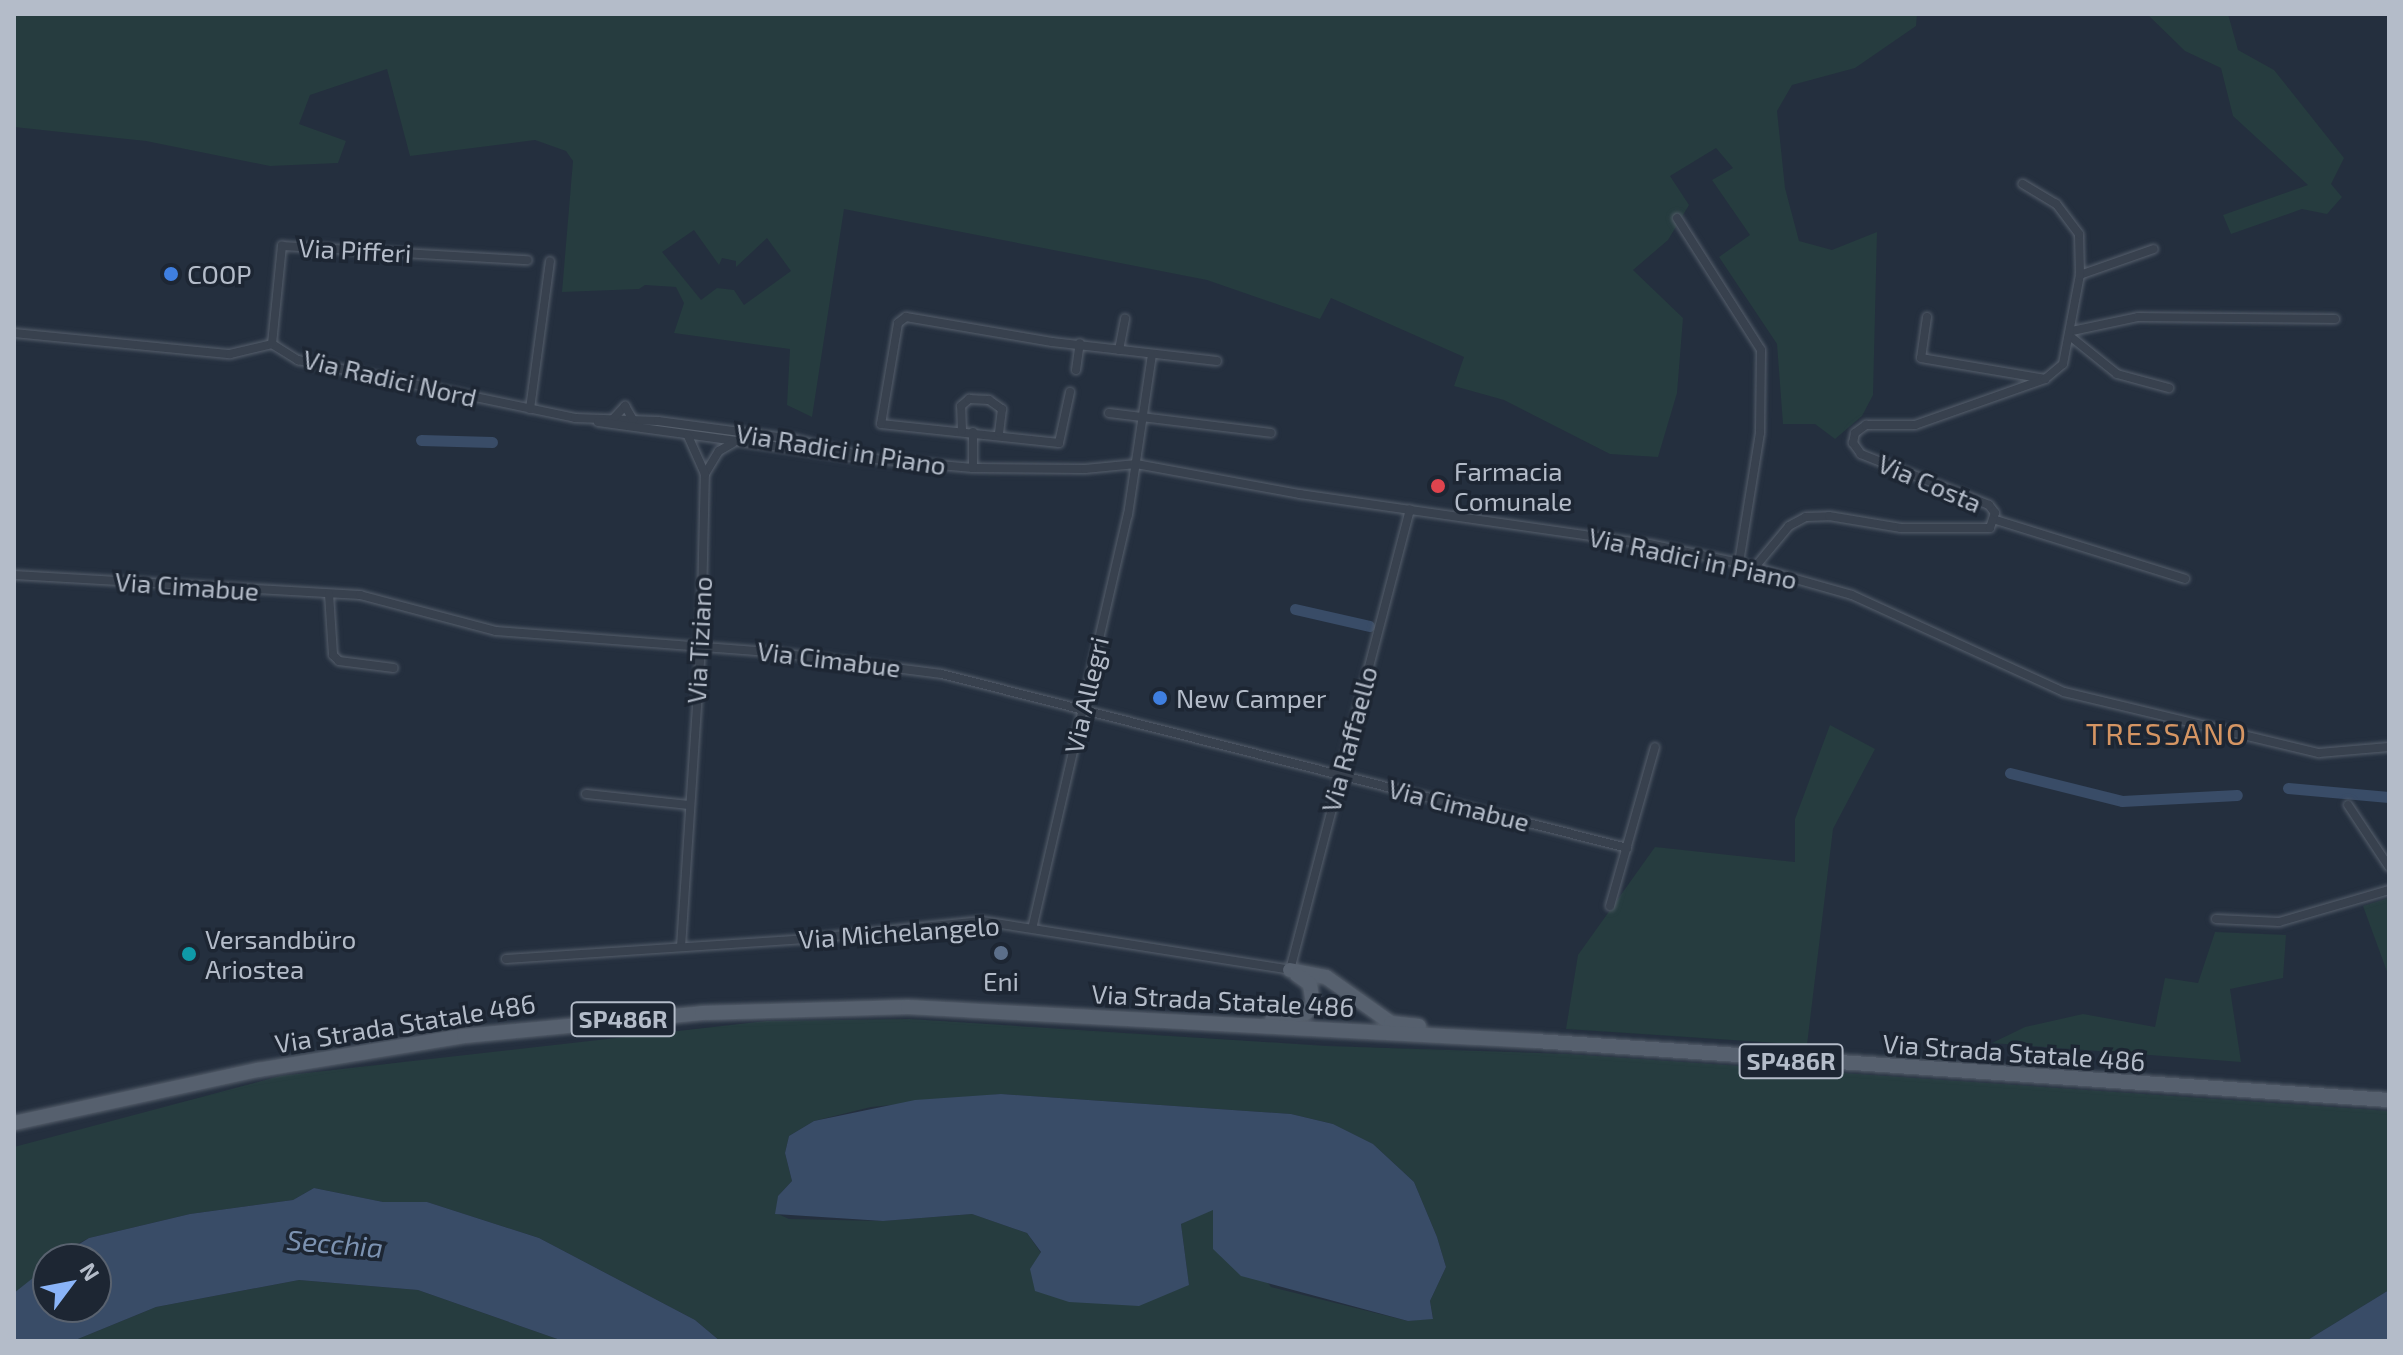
<!DOCTYPE html>
<html>
<head>
<meta charset="utf-8">
<style>
	body { margin:0 }
	#map { position:relative; width:2403px; height:1355px; overflow:hidden; background:#242f3e; font-family:"Exo 2",sans-serif }
	div>[style] { position:absolute }
	.green>* { inset:0; background:#263c3f }
	.water>* { inset:0; background:#394c67 }
	.canal>* { height:11px; margin:-5.5px; padding:0 5.5px; transform-origin:5.5px; border-radius:5.5px; background:#394c67 }
	.roads { filter:drop-shadow(0 0 2px #565f6c) drop-shadow(0 0 2px #565f6c) }
	.street>* { height:8px; margin:-4px; padding:0 4px; transform-origin:4px; border-radius:4px; background:#38414e }
	.primary>* { height:14px; margin:-7px; padding:0 7px; transform-origin:7px; border-radius:7px; background:#56606e }
	.dots>* { width:22px; height:22px; translate:-50% -50%; box-sizing:border-box; border:4px solid #1d2633; border-radius:50% }
	span { translate:-50% -50%; white-space:nowrap; text-align:center; line-height:1.15; -webkit-text-stroke:7px #1d2633; paint-order:stroke }
	.shield-label span { padding:2px 6px; background:#1d2633; border:2px solid; border-radius:6px; -webkit-text-stroke-width:0 }
	.shield-label { font-size:24px; color:#b4bcc9; font-weight:700 }
	.street-label { font-size:26px; color:#b4bcc9 }
	.poi-label { font-size:26px; color:#b4bcc9 }
	.left { translate:0 -50%; text-align:left }
	.water-label { font-size:28px; color:#7c92b1; font-style:italic }
	.quarter-label { font-size:30px; color:#d59563; letter-spacing:2px }
	.frame { position:absolute; inset:0; border:16px solid #b4bcc9; pointer-events:none }
	.north { position:absolute; left:32px; top:1243px; width:80px; height:80px; box-sizing:border-box; background:#1d2633; border:2px solid #59626f; border-radius:50%; rotate:58deg; font-size:22px; font-weight:700; line-height:32px; text-align:center; color:#b4bcc9 }
	.north::after { content:''; display:block; margin:auto; width:28px; height:36px; background:#8ab4f8; clip-path:polygon(50% 0,100% 100%,50% 72%,0 100%) }
</style>
</head>
<body>
<div id="map">
	<div class="green">
		<i style="clip-path:polygon(evenodd,14px 14px,1917px 14px,1916px 26px,1855px 68px,1792px 85px,1777px 111px,1785px 188px,1799px 241px,1832px 250px,1877px 232px,1873px 395px,1862px 416px,1835px 439px,1815px 424px,1783px 424px,1777px 344px,1719px 257px,1750px 235px,1712px 180px,1733px 168px,1716px 148px,1670px 176px,1689px 205px,1668px 240px,1633px 270px,1683px 318px,1677px 393px,1658px 457px,1610px 454px,1504px 400px,1454px 386px,1464px 357px,1331px 298px,1320px 319px,1207px 280px,844px 209px,812px 417px,787px 405px,790px 349px,674px 333px,684px 303px,676px 287px,645px 285px,639px 289px,562px 292px,573px 161px,566px 151px,535px 140px,410px 156px,387px 69px,310px 95px,299px 124px,346px 141px,338px 163px,270px 166px,146px 141px,14px 127px,14px 14px,694px 230px,719px 265px,722px 258px,736px 261px,736px 267px,767px 238px,791px 271px,744px 305px,734px 290px,717px 288px,701px 300px,662px 252px,694px 230px)"></i>
		<i style="clip-path:polygon(2147px 14px,2228px 14px,2238px 50px,2274px 70px,2344px 158px,2331px 184px,2342px 197px,2327px 214px,2302px 209px,2231px 234px,2223px 215px,2308px 185px,2233px 116px,2221px 68px,2185px 51px)"></i>
		<i style="clip-path:polygon(1830px 725px,1875px 749px,1833px 829px,1807px 1045px,1566px 1029px,1578px 955px,1655px 847px,1795px 862px,1795px 819px)"></i>
		<i style="clip-path:polygon(2389px 898px,2389px 977px,2363px 906px)"></i>
		<i style="clip-path:polygon(2215px 932px,2286px 935px,2283px 978px,2230px 989px,2241px 1062px,1992px 1043px,2025px 1027px,2083px 1014px,2155px 1027px,2165px 978px,2198px 983px)"></i>
		<i style="clip-path:polygon(evenodd,910px 1019px,1326px 1046px,1568px 1054px,2389px 1111px,2389px 1290px,2306px 1341px,720px 1341px,695px 1320px,539px 1238px,427px 1202px,383px 1202px,314px 1188px,293px 1200px,190px 1214px,89px 1238px,48px 1259px,38px 1276px,14px 1293px,14px 1147px,280px 1076px,766px 1021px,910px 1019px,1001px 1094px,1291px 1114px,1333px 1124px,1373px 1144px,1414px 1182px,1437px 1237px,1446px 1267px,1430px 1301px,1433px 1318px,1408px 1321px,1271px 1287px,1213px 1209px,1181px 1224px,1189px 1285px,1041px 1253px,1027px 1233px,972px 1214px,883px 1221px,789px 1219px,776px 1213px,778px 1196px,792px 1181px,785px 1153px,789px 1136px,814px 1121px,871px 1107px,1001px 1094px)"></i>
		<i style="clip-path:polygon(299px 1280px,418px 1290px,563px 1341px,73px 1341px,156px 1307px)"></i>
	</div>
	<div class="water">
		<i style="clip-path:polygon(1001px 1094px,1291px 1114px,1333px 1124px,1373px 1144px,1414px 1182px,1437px 1237px,1446px 1267px,1430px 1301px,1433px 1319px,1408px 1321px,1241px 1276px,1213px 1249px,1213px 1210px,1181px 1224px,1189px 1285px,1139px 1306px,1069px 1302px,1035px 1291px,1030px 1269px,1041px 1252px,1027px 1233px,972px 1214px,883px 1221px,775px 1214px,778px 1196px,792px 1181px,785px 1153px,789px 1136px,814px 1121px,915px 1100px)"></i>
		<i style="clip-path:polygon(314px 1188px,383px 1202px,427px 1202px,539px 1238px,695px 1320px,720px 1341px,563px 1341px,418px 1290px,299px 1280px,156px 1307px,73px 1341px,14px 1341px,14px 1293px,48px 1266px,48px 1307px,96px 1307px,96px 1259px,55px 1259px,89px 1238px,190px 1214px,293px 1200px)"></i>
		<i style="clip-path:polygon(2389px 1290px,2389px 1341px,2306px 1341px)"></i>
	</div>
	<div class="canal">
		<i style="left:421px;top:440px;width:71px;rotate:1.6deg"></i>
		<i style="left:1295px;top:609px;width:76px;rotate:12.9deg"></i>
		<i style="left:2010px;top:773px;width:115px;rotate:14deg"></i>
		<i style="left:2122px;top:801px;width:115px;rotate:-3deg"></i>
		<i style="left:2288px;top:788px;width:101px;rotate:5.1deg"></i>
	</div>
	<div class="roads">
		<div class="street">
			<i style="left:1677px;top:218px;width:156px;rotate:57.5deg"></i>
			<i style="left:1761px;top:350px;width:83px;rotate:90.7deg"></i>
			<i style="left:1760px;top:433px;width:132px;rotate:99.2deg"></i>
			<i style="left:2080px;top:275px;width:78px;rotate:-19.4deg"></i>
			<i style="left:1927px;top:317px;width:41px;rotate:98.3deg"></i>
			<i style="left:1921px;top:358px;width:126px;rotate:9.6deg"></i>
			<i style="left:2072px;top:331px;width:67px;rotate:-12deg"></i>
			<i style="left:2138px;top:317px;width:197px;rotate:0.6deg"></i>
			<i style="left:14px;top:333px;width:217px;rotate:5.6deg"></i>
			<i style="left:230px;top:354px;width:43px;rotate:-13.4deg"></i>
			<i style="left:272px;top:344px;width:31px;rotate:32deg"></i>
			<i style="left:298px;top:360px;width:283px;rotate:11.8deg"></i>
			<i style="left:575px;top:418px;width:83px;rotate:2.1deg"></i>
			<i style="left:658px;top:421px;width:136px;rotate:7.6deg"></i>
			<i style="left:793px;top:439px;width:83px;rotate:13.9deg"></i>
			<i style="left:874px;top:459px;width:99px;rotate:5.2deg"></i>
			<i style="left:973px;top:468px;width:112px;rotate:0.5deg"></i>
			<i style="left:1085px;top:469px;width:51px;rotate:-5.6deg"></i>
			<i style="left:1136px;top:464px;width:167px;rotate:10.4deg"></i>
			<i style="left:1300px;top:494px;width:353px;rotate:8.2deg"></i>
			<i style="left:1649px;top:544px;width:92px;rotate:11.9deg"></i>
			<i style="left:1739px;top:563px;width:117px;rotate:15.8deg"></i>
			<i style="left:1852px;top:595px;width:233px;rotate:24.6deg"></i>
			<i style="left:2064px;top:692px;width:262px;rotate:13.5deg"></i>
			<i style="left:2319px;top:753px;width:70px;rotate:-4.9deg"></i>
			<i style="left:2071px;top:337px;width:59px;rotate:38.8deg"></i>
			<i style="left:2117px;top:374px;width:54px;rotate:15.1deg"></i>
			<i style="left:272px;top:344px;width:99px;rotate:-84.2deg"></i>
			<i style="left:282px;top:246px;width:246px;rotate:3.3deg"></i>
			<i style="left:1119px;top:350px;width:32px;rotate:-79deg"></i>
			<i style="left:1076px;top:370px;width:27px;rotate:-82deg"></i>
			<i style="left:1070px;top:392px;width:52px;rotate:102.2deg"></i>
			<i style="left:1059px;top:443px;width:179px;rotate:-173.9deg"></i>
			<i style="left:881px;top:424px;width:102px;rotate:-80.4deg"></i>
			<i style="left:898px;top:323px;width:10px;rotate:-37deg"></i>
			<i style="left:906px;top:317px;width:148px;rotate:9.7deg"></i>
			<i style="left:1052px;top:342px;width:166px;rotate:6.6deg"></i>
			<i style="left:530px;top:409px;width:149px;rotate:-82.3deg"></i>
			<i style="left:1109px;top:413px;width:163px;rotate:7deg"></i>
			<i style="left:613px;top:419px;width:18px;rotate:-47deg"></i>
			<i style="left:625px;top:406px;width:16px;rotate:60deg"></i>
			<i style="left:598px;top:422px;width:274px;rotate:7.8deg"></i>
			<i style="left:962px;top:431px;width:25px;rotate:-92deg"></i>
			<i style="left:961px;top:406px;width:11px;rotate:-41deg"></i>
			<i style="left:969px;top:399px;width:20px;rotate:3deg"></i>
			<i style="left:989px;top:400px;width:16px;rotate:35deg"></i>
			<i style="left:1002px;top:409px;width:24px;rotate:97deg"></i>
			<i style="left:973px;top:468px;width:36px;rotate:-90deg"></i>
			<i style="left:705px;top:474px;width:27px;rotate:-59deg"></i>
			<i style="left:719px;top:451px;width:16px;rotate:-30deg"></i>
			<i style="left:1996px;top:520px;width:198px;rotate:17.3deg"></i>
			<i style="left:1755px;top:567px;width:53px;rotate:-50.3deg"></i>
			<i style="left:1789px;top:526px;width:19px;rotate:-28deg"></i>
			<i style="left:1806px;top:517px;width:23px;rotate:-2deg"></i>
			<i style="left:1829px;top:516px;width:73px;rotate:9.5deg"></i>
			<i style="left:1901px;top:528px;width:89px"></i>
			<i style="left:1990px;top:528px;width:16px;rotate:-72deg"></i>
			<i style="left:1995px;top:513px;width:10px;rotate:-127deg"></i>
			<i style="left:1989px;top:505px;width:138px;rotate:-158.3deg"></i>
			<i style="left:1861px;top:454px;width:14px;rotate:-126deg"></i>
			<i style="left:1853px;top:443px;width:10px;rotate:-79deg"></i>
			<i style="left:1855px;top:433px;width:14px;rotate:-36deg"></i>
			<i style="left:1866px;top:425px;width:49px"></i>
			<i style="left:1915px;top:425px;width:138px;rotate:-19.5deg"></i>
			<i style="left:2045px;top:379px;width:23px;rotate:-40deg"></i>
			<i style="left:2063px;top:364px;width:91px;rotate:-79.2deg"></i>
			<i style="left:2080px;top:275px;width:41px;rotate:-91.4deg"></i>
			<i style="left:2079px;top:234px;width:38px;rotate:-127deg"></i>
			<i style="left:2056px;top:204px;width:39px;rotate:-149deg"></i>
			<i style="left:14px;top:575px;width:347px;rotate:3.3deg"></i>
			<i style="left:360px;top:595px;width:141px;rotate:14.8deg"></i>
			<i style="left:496px;top:631px;width:277px;rotate:4.4deg"></i>
			<i style="left:772px;top:652px;width:171px;rotate:7.4deg"></i>
			<i style="left:942px;top:674px;width:707px;rotate:14.25deg"></i>
			<i style="left:329px;top:594px;width:61px;rotate:86.2deg"></i>
			<i style="left:333px;top:655px;width:8px;rotate:45deg"></i>
			<i style="left:339px;top:661px;width:55px;rotate:7.3deg"></i>
			<i style="left:586px;top:794px;width:104px;rotate:6.1deg"></i>
			<i style="left:2348px;top:805px;width:74px;rotate:56.5deg"></i>
			<i style="left:1610px;top:906px;width:165px;rotate:-74.2deg"></i>
			<i style="left:2216px;top:919px;width:63px;rotate:2.7deg"></i>
			<i style="left:2279px;top:922px;width:115px;rotate:-16.2deg"></i>
			<i style="left:1033px;top:925px;width:421px;rotate:-77deg"></i>
			<i style="left:1128px;top:515px;width:162px;rotate:-81.5deg"></i>
			<i style="left:681px;top:947px;width:303px;rotate:-86.2deg"></i>
			<i style="left:701px;top:645px;width:171px;rotate:-88.7deg"></i>
			<i style="left:705px;top:474px;width:42px;rotate:-114.1deg"></i>
			<i style="left:506px;top:959px;width:300px;rotate:-3.8deg"></i>
			<i style="left:805px;top:939px;width:178px;rotate:-5.8deg"></i>
			<i style="left:982px;top:921px;width:312px;rotate:9deg"></i>
			<i style="left:1290px;top:970px;width:476px;rotate:-75.4deg"></i>
		</div>
		<div class="primary">
			<i style="left:1290px;top:970px;width:37px;rotate:11deg"></i>
			<i style="left:1326px;top:977px;width:80px;rotate:35.3deg"></i>
			<i style="left:1391px;top:1023px;width:28px;rotate:6deg"></i>
			<i style="left:1272px;top:1020px;width:35px;rotate:-12deg"></i>
			<i style="left:1306px;top:1013px;width:11px;rotate:-52deg"></i>
			<i style="left:1313px;top:1004px;width:20px;rotate:-99deg"></i>
			<i style="left:1310px;top:984px;width:16px;rotate:-145deg"></i>
			<i style="left:14px;top:1123px;width:250px;rotate:-12.3deg"></i>
			<i style="left:258px;top:1070px;width:209px;rotate:-9.4deg"></i>
			<i style="left:464px;top:1036px;width:239px;rotate:-5.5deg"></i>
			<i style="left:702px;top:1013px;width:206px;rotate:-1.7deg"></i>
			<i style="left:908px;top:1007px;width:629px;rotate:3.1deg"></i>
			<i style="left:1536px;top:1041px;width:855px;rotate:3.96deg"></i>
		</div>
	</div>
	<div class="dots">
		<i style="left:171px;top:274px;background:#3f7fe0"></i>
		<i style="left:1438px;top:486px;background:#e0444e"></i>
		<i style="left:1160px;top:698px;background:#3f7fe0"></i>
		<i style="left:1001px;top:953px;background:#5c6f8a"></i>
		<i style="left:189px;top:954px;background:#0f9aa8"></i>
	</div>
	<div class="shield-label">
		<span style="left:623px;top:1019px">SP486R</span>
		<span style="left:1791px;top:1061px">SP486R</span>
	</div>
	<div class="street-label">
		<span style="left:355px;top:250px;rotate:3deg">Via Pifferi</span>
		<span style="left:390px;top:378px;rotate:13deg">Via Radici Nord</span>
		<span style="left:841px;top:449px;rotate:9deg">Via Radici in Piano</span>
		<span style="left:1930px;top:483px;rotate:23deg">Via Costa</span>
		<span style="left:1693px;top:558px;rotate:12deg">Via Radici in Piano</span>
		<span style="left:187px;top:586px;rotate:4deg">Via Cimabue</span>
		<span style="left:699px;top:640px;rotate:-87deg">Via Tiziano</span>
		<span style="left:829px;top:659px;rotate:7deg">Via Cimabue</span>
		<span style="left:1086px;top:695px;rotate:-77deg">Via Allegri</span>
		<span style="left:1349px;top:739px;rotate:-75deg">Via Raffaello</span>
		<span style="left:1459px;top:805px;rotate:14deg">Via Cimabue</span>
		<span style="left:899px;top:932px;rotate:-4deg">Via Michelangelo</span>
		<span style="left:1223px;top:1000px;rotate:3deg">Via Strada Statale 486</span>
		<span style="left:405px;top:1023px;rotate:-9deg">Via Strada Statale 486</span>
		<span style="left:2014px;top:1052px;rotate:4deg">Via Strada Statale 486</span>
	</div>
	<div class="poi-label">
		<span class="left" style="left:187px;top:274px">COOP</span>
		<span class="left" style="left:1454px;top:486px">Farmacia<br>Comunale</span>
		<span class="left" style="left:1176px;top:698px">New Camper</span>
		<span class="left" style="left:205px;top:954px">Versandbüro<br>Ariostea</span>
		<span style="left:1001px;top:981px">Eni</span>
	</div>
	<div class="water-label">
		<span style="left:335px;top:1243px;rotate:5deg">Secchia</span>
	</div>
	<div class="quarter-label">
		<span style="left:2167px;top:733px">TRESSANO</span>
	</div>
	<div class="frame"></div>
	<div class="north">N</div>
</div>
</body>
</html>
